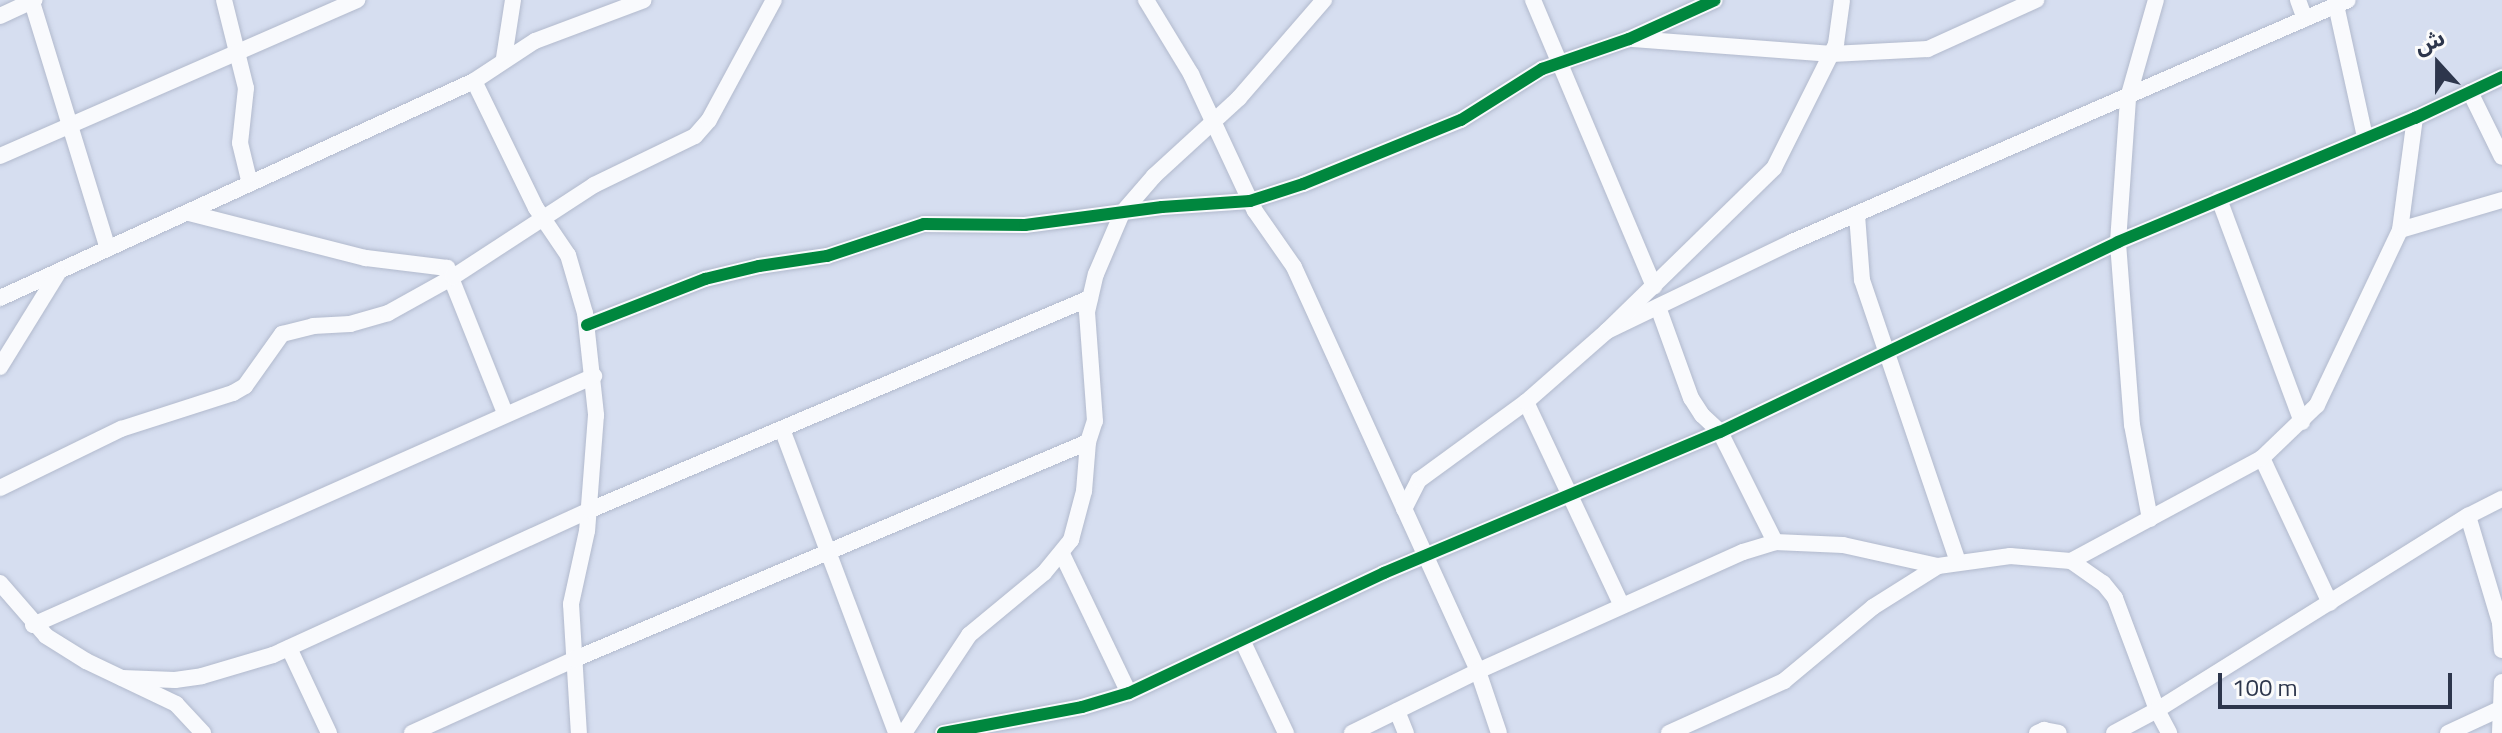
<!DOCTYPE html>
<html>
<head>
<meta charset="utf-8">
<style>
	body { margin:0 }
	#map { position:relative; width:2502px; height:733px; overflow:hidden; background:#d6def0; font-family:"Titillium Web","Noto Sans Arabic",sans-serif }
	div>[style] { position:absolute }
	.roads { filter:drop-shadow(0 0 2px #b2bacd) drop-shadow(0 0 2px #b2bacd) }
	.street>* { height:16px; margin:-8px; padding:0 8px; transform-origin:8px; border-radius:8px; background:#f9fafd }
	.cycleway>* { height:12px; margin:-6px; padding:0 6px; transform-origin:6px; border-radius:6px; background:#00873e }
	span { translate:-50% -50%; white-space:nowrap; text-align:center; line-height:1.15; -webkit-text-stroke:6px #fbfbfb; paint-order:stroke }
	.north { position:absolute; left:2398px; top:24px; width:80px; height:80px; -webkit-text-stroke:6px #fbfbfb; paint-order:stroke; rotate:339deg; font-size:22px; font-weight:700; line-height:32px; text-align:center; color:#2d364c }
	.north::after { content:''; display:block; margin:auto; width:28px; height:36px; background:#2d364c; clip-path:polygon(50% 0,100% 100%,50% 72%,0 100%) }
	.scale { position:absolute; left:2218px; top:673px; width:234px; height:36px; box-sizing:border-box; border:4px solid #2d364c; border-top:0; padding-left:10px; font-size:24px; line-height:28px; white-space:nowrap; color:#2d364c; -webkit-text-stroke:6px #fbfbfb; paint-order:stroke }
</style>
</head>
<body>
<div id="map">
	<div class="roads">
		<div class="street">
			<i style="left:224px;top:0;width:91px;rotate:76deg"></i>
			<i style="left:246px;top:88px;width:55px;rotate:96.2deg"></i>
			<i style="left:240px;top:143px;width:42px;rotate:76.3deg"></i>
			<i style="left:1146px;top:0;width:87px;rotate:58.7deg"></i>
			<i style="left:1191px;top:74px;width:151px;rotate:65deg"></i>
			<i style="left:1255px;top:211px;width:68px;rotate:55.1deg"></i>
			<i style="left:1294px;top:267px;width:444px;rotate:65.5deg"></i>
			<i style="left:1478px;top:671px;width:65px;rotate:71.3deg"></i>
			<i style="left:1533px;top:0;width:311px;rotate:67.1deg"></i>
			<i style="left:2298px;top:0;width:20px;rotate:70deg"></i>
			<i style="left:32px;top:2px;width:258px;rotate:72.9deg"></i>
			<i style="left:2336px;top:5px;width:135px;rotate:77.6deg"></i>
			<i style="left:0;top:16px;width:38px;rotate:-25deg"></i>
			<i style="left:1633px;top:39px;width:200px;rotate:4.3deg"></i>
			<i style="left:1832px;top:54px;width:96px;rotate:-3deg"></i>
			<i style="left:1928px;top:49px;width:119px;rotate:-24.4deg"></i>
			<i style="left:504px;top:58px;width:59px;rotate:-81.2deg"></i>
			<i style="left:474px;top:81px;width:141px;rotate:64deg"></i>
			<i style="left:536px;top:208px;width:57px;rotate:55.8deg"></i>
			<i style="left:568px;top:255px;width:60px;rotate:73.7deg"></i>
			<i style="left:585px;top:313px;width:103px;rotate:83.8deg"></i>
			<i style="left:596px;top:415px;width:116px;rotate:94.4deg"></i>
			<i style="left:587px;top:531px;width:75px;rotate:102.4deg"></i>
			<i style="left:571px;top:604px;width:129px;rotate:86.5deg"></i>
			<i style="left:2470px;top:92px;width:72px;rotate:63.8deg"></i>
			<i style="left:0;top:156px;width:390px;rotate:-23.6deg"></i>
			<i style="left:2219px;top:199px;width:238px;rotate:69.6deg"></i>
			<i style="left:189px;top:213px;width:183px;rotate:14.3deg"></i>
			<i style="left:366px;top:258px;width:82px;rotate:7deg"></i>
			<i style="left:447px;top:268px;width:156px;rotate:68.2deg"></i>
			<i style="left:1857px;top:215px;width:65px;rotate:85.6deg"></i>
			<i style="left:1862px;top:280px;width:298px;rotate:71.2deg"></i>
			<i style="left:2400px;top:230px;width:106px;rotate:-16.4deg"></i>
			<i style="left:0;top:298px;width:521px;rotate:-24.6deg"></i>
			<i style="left:474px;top:81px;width:73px;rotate:-33.3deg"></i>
			<i style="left:535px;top:41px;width:116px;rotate:-20.6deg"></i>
			<i style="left:1658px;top:307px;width:97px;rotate:70.1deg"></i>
			<i style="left:1691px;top:398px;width:20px;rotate:57deg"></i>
			<i style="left:1702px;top:415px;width:25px;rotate:43deg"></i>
			<i style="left:1720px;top:432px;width:123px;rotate:63.4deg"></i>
			<i style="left:587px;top:325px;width:127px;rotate:-21.3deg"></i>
			<i style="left:705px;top:279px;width:56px;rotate:-13.5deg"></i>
			<i style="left:759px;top:266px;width:69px;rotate:-8.4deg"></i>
			<i style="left:827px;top:256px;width:102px;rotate:-18.3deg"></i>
			<i style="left:924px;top:224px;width:101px;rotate:0.6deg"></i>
			<i style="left:1025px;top:225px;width:138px;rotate:-7.5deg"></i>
			<i style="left:1162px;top:207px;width:88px;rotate:-3.9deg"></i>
			<i style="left:1250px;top:201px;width:56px;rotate:-17.8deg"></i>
			<i style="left:1303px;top:184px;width:170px;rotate:-22.1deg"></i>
			<i style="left:1461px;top:120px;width:96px;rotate:-32.2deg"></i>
			<i style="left:1542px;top:69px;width:92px;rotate:-19deg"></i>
			<i style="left:1629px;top:39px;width:94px;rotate:-24.4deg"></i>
			<i style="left:1607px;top:331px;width:205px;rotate:-25.7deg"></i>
			<i style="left:1792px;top:242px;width:606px;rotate:-23.52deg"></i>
			<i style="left:0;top:367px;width:110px;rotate:-58.3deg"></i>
			<i style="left:1526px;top:402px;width:225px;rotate:64.8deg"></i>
			<i style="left:782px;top:429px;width:325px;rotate:69.4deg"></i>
			<i style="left:2262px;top:458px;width:160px;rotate:64.9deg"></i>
			<i style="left:0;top:488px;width:135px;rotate:-26deg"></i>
			<i style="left:121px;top:429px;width:118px;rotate:-17.8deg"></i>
			<i style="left:233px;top:393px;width:14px;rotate:-30deg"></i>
			<i style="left:245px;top:386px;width:64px;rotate:-54.6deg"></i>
			<i style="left:282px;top:334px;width:32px;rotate:-14deg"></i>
			<i style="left:313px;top:326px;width:37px;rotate:-3deg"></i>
			<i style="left:350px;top:324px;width:40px;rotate:-16deg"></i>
			<i style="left:388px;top:313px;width:74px;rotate:-29deg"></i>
			<i style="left:453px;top:277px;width:168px;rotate:-33.1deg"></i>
			<i style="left:594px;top:185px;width:112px;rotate:-25.9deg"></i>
			<i style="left:695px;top:136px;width:21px;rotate:-49deg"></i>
			<i style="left:709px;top:120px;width:136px;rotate:-61.6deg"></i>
			<i style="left:1404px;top:509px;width:33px;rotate:-63deg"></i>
			<i style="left:1419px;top:480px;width:132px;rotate:-36.1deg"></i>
			<i style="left:1526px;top:402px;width:108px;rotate:-41.2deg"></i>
			<i style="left:1607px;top:331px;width:233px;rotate:-44.3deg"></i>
			<i style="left:1774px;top:168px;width:139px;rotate:-63.4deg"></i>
			<i style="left:1836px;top:44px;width:44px;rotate:-82.2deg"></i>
			<i style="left:2468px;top:516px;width:112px;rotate:73.3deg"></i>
			<i style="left:2500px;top:623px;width:27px;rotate:86deg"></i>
			<i style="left:2150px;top:519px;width:96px;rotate:-100.8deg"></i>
			<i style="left:2132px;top:425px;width:184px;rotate:-94.4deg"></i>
			<i style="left:2118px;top:242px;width:144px;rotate:-86deg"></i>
			<i style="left:2128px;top:98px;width:102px;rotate:-74.1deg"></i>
			<i style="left:1062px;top:554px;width:154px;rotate:64.3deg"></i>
			<i style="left:2071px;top:561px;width:217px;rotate:-28.3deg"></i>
			<i style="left:2262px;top:458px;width:76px;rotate:-43.9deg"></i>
			<i style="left:2317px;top:405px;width:194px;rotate:-64.6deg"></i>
			<i style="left:2400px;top:230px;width:113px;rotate:-82.4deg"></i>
			<i style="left:0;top:583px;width:70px;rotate:49deg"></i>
			<i style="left:46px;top:636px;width:47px;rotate:32deg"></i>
			<i style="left:86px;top:661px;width:100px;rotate:25.5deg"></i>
			<i style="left:176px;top:704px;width:40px;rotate:47deg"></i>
			<i style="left:33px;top:625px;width:614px;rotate:-23.93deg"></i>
			<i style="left:1242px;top:640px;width:103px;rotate:64.7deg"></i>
			<i style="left:289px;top:648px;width:94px;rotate:64.8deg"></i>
			<i style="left:122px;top:678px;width:53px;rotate:2.2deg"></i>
			<i style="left:175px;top:680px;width:27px;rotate:-8deg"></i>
			<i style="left:202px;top:676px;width:74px;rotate:-16.5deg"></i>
			<i style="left:273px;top:655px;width:349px;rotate:-24.6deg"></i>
			<i style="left:590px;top:510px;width:543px;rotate:-22.98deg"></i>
			<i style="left:1397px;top:711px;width:24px;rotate:68deg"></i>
			<i style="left:412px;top:733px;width:179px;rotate:-24.4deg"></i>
			<i style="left:575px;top:659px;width:557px;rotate:-22.93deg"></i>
			<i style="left:904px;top:733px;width:118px;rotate:-56.4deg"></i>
			<i style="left:969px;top:635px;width:97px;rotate:-39.6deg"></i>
			<i style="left:1044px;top:573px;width:43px;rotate:-50.7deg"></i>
			<i style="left:1071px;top:540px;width:51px;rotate:-75.1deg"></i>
			<i style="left:1084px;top:491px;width:49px;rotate:-85.3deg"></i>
			<i style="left:1088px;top:442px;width:22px;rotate:-72deg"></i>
			<i style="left:1095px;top:421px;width:109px;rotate:-94.2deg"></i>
			<i style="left:1087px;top:312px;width:39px;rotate:-77deg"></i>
			<i style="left:1096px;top:274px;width:66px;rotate:-66.9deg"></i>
			<i style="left:1122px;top:213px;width:49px;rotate:-49.1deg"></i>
			<i style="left:1154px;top:176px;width:115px;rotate:-42.5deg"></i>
			<i style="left:1239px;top:98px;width:130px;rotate:-49.1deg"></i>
			<i style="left:943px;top:733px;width:141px;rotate:-10.6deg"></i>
			<i style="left:1082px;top:707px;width:49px;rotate:-16.6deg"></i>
			<i style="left:1129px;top:693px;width:282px;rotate:-25.2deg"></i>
			<i style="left:1384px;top:573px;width:364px;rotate:-22.8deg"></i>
			<i style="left:1720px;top:432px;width:441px;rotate:-25.5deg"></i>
			<i style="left:2118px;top:242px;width:322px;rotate:-22.7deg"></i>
			<i style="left:2415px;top:118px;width:96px;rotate:-25.2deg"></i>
			<i style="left:1352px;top:733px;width:140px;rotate:-26.2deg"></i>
			<i style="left:1478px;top:671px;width:290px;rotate:-24.2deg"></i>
			<i style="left:1743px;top:552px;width:34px;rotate:-17deg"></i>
			<i style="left:1775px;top:542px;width:68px;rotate:2.5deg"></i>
			<i style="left:1843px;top:545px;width:97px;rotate:12.5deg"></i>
			<i style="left:1669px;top:733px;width:126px;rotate:-24.3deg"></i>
			<i style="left:1784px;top:681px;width:116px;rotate:-39.7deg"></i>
			<i style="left:1873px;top:607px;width:77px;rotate:-32.2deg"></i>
			<i style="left:1938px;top:566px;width:73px;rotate:-7.9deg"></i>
			<i style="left:2010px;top:556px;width:61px;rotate:4.7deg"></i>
			<i style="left:2071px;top:561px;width:39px;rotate:35deg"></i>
			<i style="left:2103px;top:583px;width:19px;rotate:51deg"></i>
			<i style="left:2115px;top:598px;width:120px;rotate:69.4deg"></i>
			<i style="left:2157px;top:710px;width:367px;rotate:-32deg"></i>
			<i style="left:2468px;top:516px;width:38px;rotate:-27deg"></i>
			<i style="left:2037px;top:733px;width:8px;rotate:-23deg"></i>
			<i style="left:2044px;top:730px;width:15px;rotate:11deg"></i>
			<i style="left:2114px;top:733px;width:49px;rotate:-28.1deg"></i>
			<i style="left:2157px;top:710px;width:26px;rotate:62deg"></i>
			<i style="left:2448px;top:733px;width:60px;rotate:-24.8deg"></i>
			<i style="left:2500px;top:733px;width:51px;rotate:-87.8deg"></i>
		</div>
	</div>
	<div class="cycleway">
		<i style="left:587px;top:325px;width:127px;rotate:-21.3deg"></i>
		<i style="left:705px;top:279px;width:56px;rotate:-13.5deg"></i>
		<i style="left:759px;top:266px;width:69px;rotate:-8.4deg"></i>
		<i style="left:827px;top:256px;width:102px;rotate:-18.3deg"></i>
		<i style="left:924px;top:224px;width:101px;rotate:0.6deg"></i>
		<i style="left:1025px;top:225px;width:138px;rotate:-7.5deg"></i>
		<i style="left:1162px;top:207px;width:88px;rotate:-3.9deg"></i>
		<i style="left:1250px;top:201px;width:56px;rotate:-17.8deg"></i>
		<i style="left:1303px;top:184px;width:170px;rotate:-22.1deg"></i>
		<i style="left:1461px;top:120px;width:96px;rotate:-32.2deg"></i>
		<i style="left:1542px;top:69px;width:92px;rotate:-19deg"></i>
		<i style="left:1629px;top:39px;width:94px;rotate:-24.4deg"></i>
		<i style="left:943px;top:733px;width:141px;rotate:-10.6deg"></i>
		<i style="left:1082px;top:707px;width:49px;rotate:-16.6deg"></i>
		<i style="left:1129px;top:693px;width:282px;rotate:-25.2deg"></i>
		<i style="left:1384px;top:573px;width:364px;rotate:-22.8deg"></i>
		<i style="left:1720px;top:432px;width:441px;rotate:-25.5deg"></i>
		<i style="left:2118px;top:242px;width:322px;rotate:-22.7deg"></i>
		<i style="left:2415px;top:118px;width:96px;rotate:-25.2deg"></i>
	</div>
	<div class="north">ش</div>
	<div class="scale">100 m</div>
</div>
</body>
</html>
